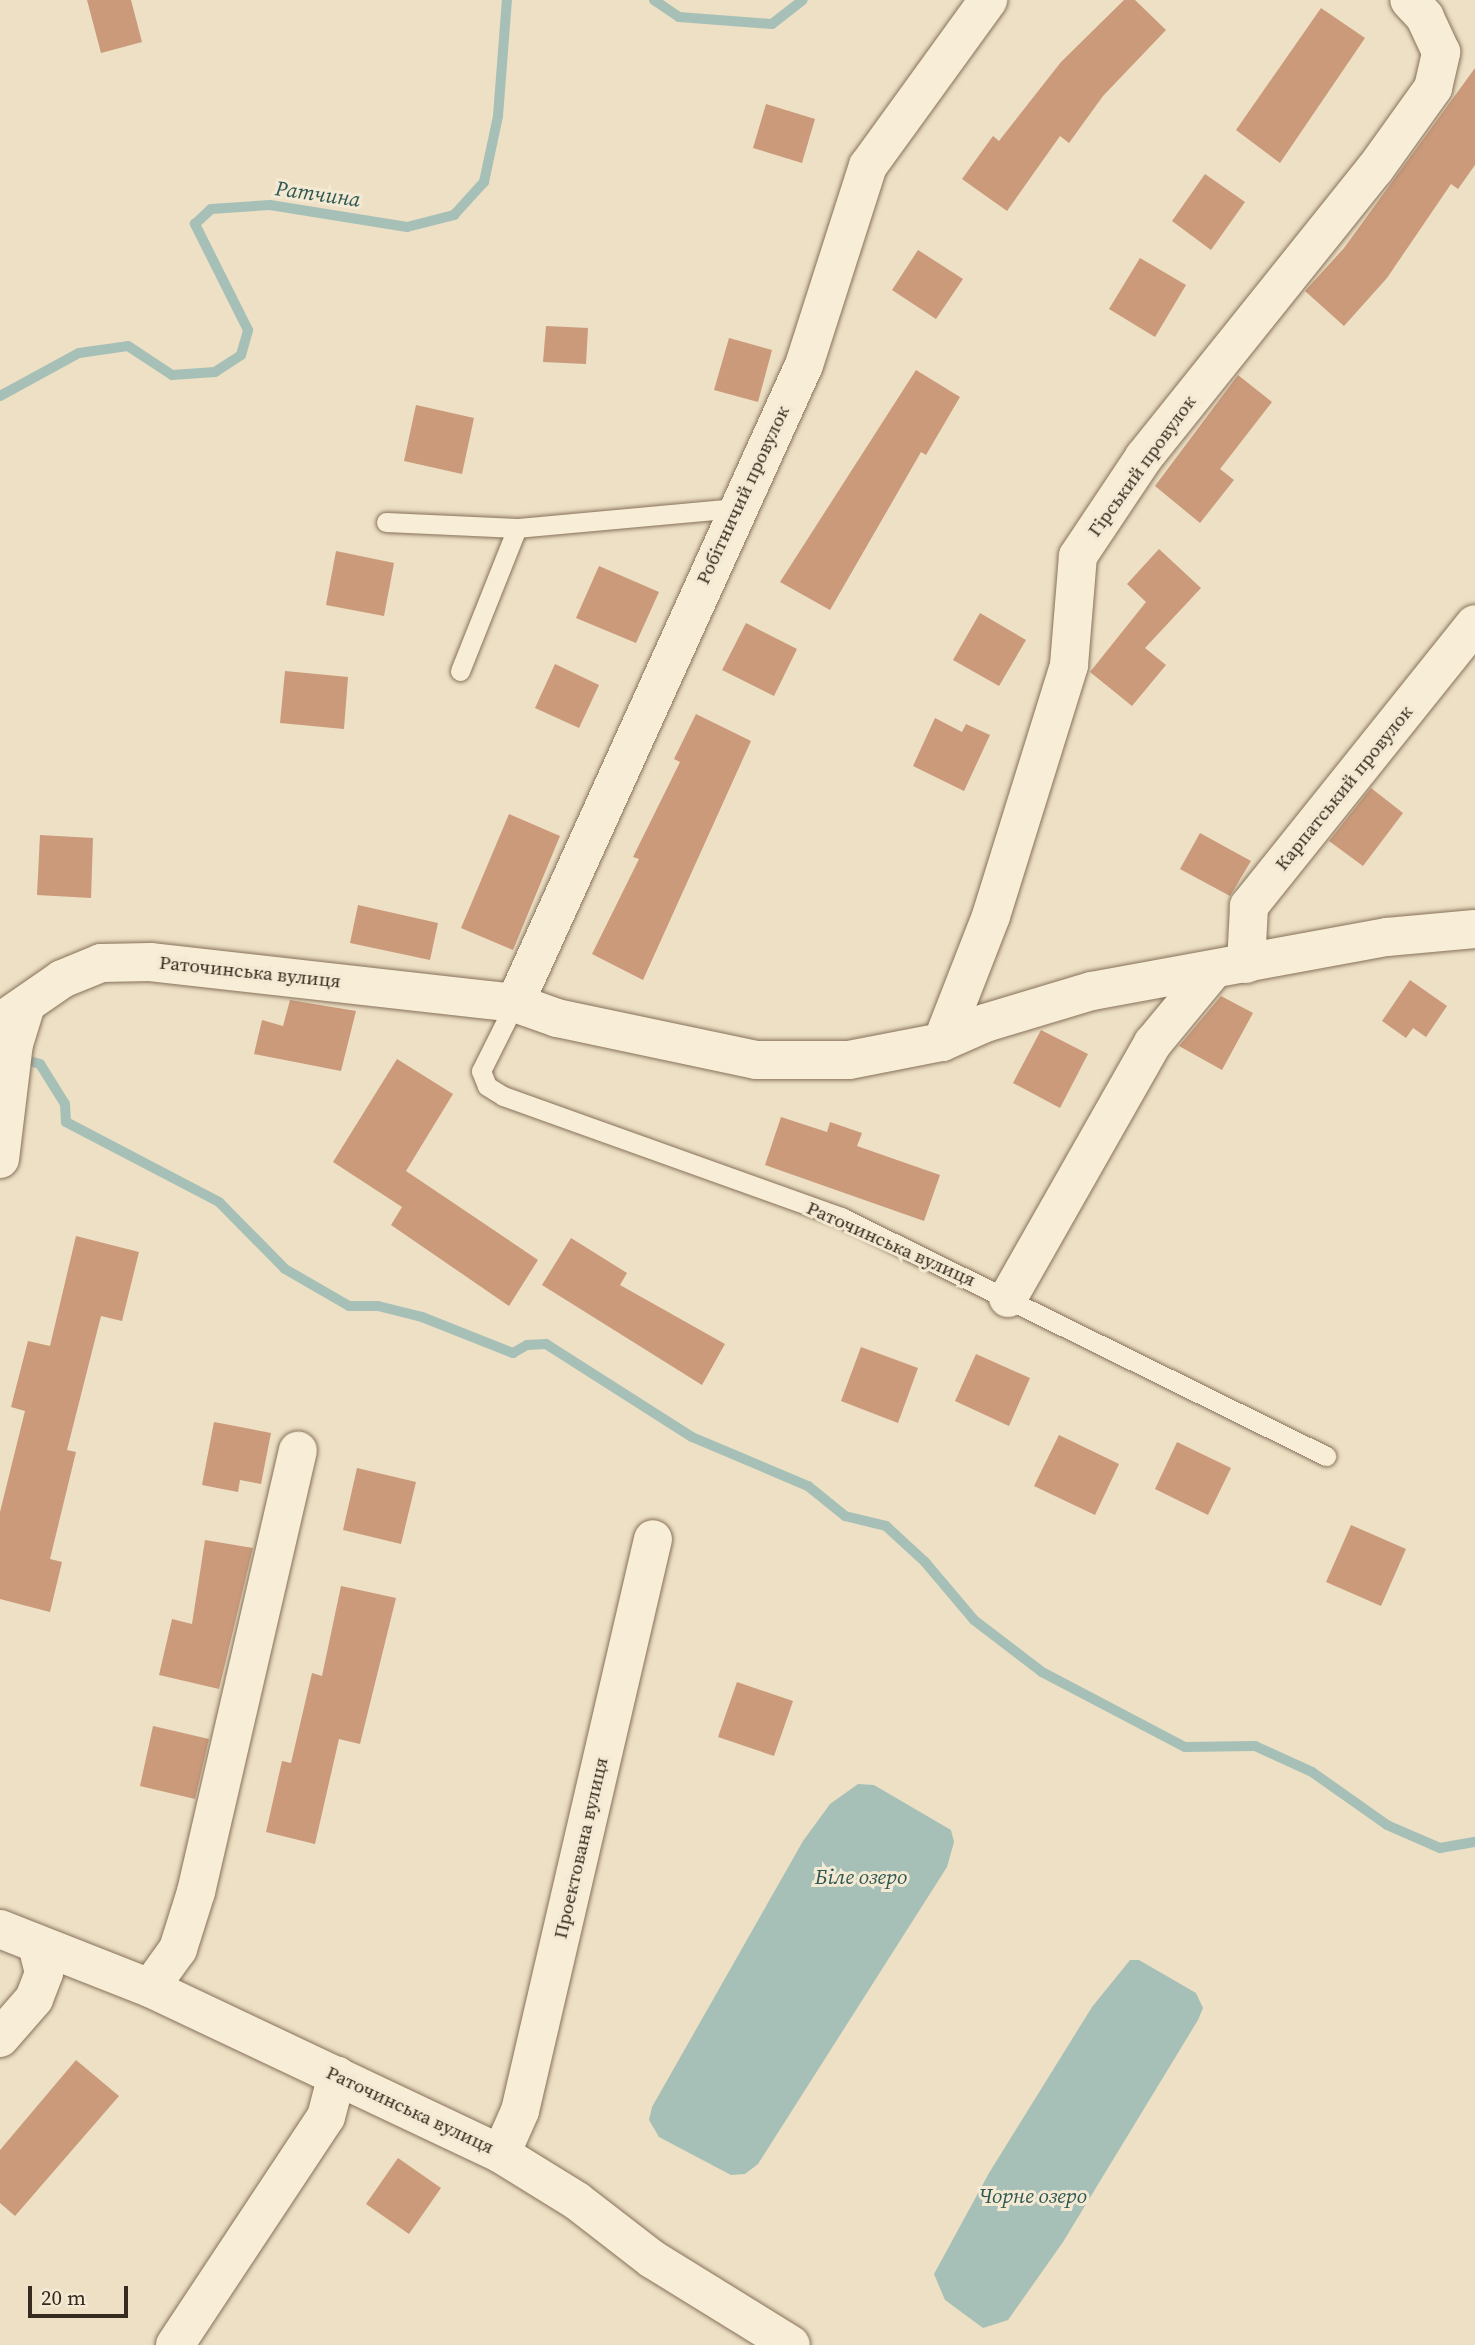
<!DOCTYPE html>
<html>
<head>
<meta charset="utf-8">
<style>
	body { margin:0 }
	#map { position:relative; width:1475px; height:2345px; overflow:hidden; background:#ede0c4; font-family:"Source Serif 4",serif }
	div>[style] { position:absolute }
	.water>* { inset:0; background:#a6c0b8 }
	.stream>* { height:10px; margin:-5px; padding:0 5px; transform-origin:5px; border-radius:5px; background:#a6c0b8 }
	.building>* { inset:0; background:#ca9a7b }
	.roads { filter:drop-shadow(0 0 2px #87715b) drop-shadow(0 0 2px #87715b) }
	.service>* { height:19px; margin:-9.5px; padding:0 9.5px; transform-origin:9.5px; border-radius:9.5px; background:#f8edd7 }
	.minor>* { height:38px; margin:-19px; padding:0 19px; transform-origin:19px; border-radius:19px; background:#f8edd7 }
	span { translate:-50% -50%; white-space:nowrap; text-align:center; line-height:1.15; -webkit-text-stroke:6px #f4ead3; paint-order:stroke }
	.street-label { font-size:19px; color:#372a1e }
	.water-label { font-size:21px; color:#2e5753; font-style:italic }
	.scale { position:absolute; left:28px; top:2286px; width:100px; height:32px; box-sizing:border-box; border:4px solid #372a1e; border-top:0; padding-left:9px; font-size:21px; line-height:24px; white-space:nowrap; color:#372a1e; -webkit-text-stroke:5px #f4ead3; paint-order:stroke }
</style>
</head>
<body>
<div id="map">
	<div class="water">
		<i style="clip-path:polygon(858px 1784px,874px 1785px,951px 1830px,954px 1842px,947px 1867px,758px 2164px,745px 2174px,731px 2175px,659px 2137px,649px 2120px,652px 2107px,803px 1841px,830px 1804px)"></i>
		<i style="clip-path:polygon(1130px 1960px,1139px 1960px,1196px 1993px,1203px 2008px,1198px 2020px,1063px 2242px,1008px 2320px,983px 2328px,945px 2300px,934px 2274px,989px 2173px,1092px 2007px)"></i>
	</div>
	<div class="stream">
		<i style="left:654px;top:0;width:30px;rotate:34deg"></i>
		<i style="left:679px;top:17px;width:93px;rotate:4.3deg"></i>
		<i style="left:772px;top:24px;width:39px;rotate:-38deg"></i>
		<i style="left:0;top:396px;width:90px;rotate:-28.6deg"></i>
		<i style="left:79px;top:353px;width:49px;rotate:-8.1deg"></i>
		<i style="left:128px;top:346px;width:53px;rotate:33.4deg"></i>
		<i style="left:172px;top:375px;width:43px;rotate:-4deg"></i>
		<i style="left:215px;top:372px;width:31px;rotate:-33deg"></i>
		<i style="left:241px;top:355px;width:26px;rotate:-74deg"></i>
		<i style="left:248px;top:330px;width:119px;rotate:-116.6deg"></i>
		<i style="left:195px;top:224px;width:22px;rotate:-43deg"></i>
		<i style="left:211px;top:209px;width:59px;rotate:-3.9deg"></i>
		<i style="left:270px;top:205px;width:139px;rotate:9.1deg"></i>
		<i style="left:407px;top:227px;width:49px;rotate:-14.3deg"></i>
		<i style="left:454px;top:215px;width:45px;rotate:-47.7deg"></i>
		<i style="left:484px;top:182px;width:67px;rotate:-78deg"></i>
		<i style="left:498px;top:116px;width:116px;rotate:-85.6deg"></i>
		<i style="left:19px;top:1058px;width:22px;rotate:16deg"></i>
		<i style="left:40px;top:1064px;width:47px;rotate:58deg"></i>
		<i style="left:65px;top:1104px;width:18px;rotate:87deg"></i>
		<i style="left:66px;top:1122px;width:173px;rotate:27.6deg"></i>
		<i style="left:219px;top:1202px;width:94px;rotate:45.4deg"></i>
		<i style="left:285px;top:1269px;width:74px;rotate:30deg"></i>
		<i style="left:349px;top:1306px;width:29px"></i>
		<i style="left:378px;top:1306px;width:45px;rotate:14deg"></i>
		<i style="left:422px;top:1317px;width:98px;rotate:21.6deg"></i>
		<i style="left:513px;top:1353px;width:16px;rotate:-30deg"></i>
		<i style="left:527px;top:1345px;width:19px;rotate:-3deg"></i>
		<i style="left:546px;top:1344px;width:173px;rotate:32.5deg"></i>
		<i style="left:692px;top:1437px;width:126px;rotate:22.9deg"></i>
		<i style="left:808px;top:1486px;width:48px;rotate:39deg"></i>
		<i style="left:845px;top:1516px;width:42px;rotate:13.7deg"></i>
		<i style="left:886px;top:1526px;width:53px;rotate:42.7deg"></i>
		<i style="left:925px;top:1562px;width:76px;rotate:49.8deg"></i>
		<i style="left:974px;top:1620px;width:86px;rotate:37.4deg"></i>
		<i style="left:1042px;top:1672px;width:161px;rotate:27.7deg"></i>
		<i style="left:1185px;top:1747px;width:70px;rotate:-0.8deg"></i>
		<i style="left:1255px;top:1746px;width:63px;rotate:24.5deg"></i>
		<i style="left:1312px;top:1772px;width:92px;rotate:35.2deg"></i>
		<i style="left:1387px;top:1825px;width:58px;rotate:23.5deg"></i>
		<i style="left:1440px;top:1848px;width:36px;rotate:-10deg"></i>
	</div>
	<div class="building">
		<i style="clip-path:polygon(87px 0,131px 0,142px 42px,101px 53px)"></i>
		<i style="clip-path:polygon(1124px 0,1135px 0,1166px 30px,1103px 96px,1069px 143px,1060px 136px,1007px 211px,962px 179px,993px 136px,999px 141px,1061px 62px)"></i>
		<i style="clip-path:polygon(1321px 8px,1365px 38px,1280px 163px,1236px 130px)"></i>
		<i style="clip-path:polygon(1475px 68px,1475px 165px,1458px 189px,1451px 184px,1387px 278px,1344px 326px,1305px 291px,1344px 248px)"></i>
		<i style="clip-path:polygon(766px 104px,815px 119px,802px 163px,753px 148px)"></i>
		<i style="clip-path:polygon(1205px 174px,1245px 202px,1211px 250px,1172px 221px)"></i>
		<i style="clip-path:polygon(918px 250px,963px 279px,936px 319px,892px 290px)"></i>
		<i style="clip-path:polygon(1140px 258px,1186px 285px,1155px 337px,1109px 309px)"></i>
		<i style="clip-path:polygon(546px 326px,588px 328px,586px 364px,543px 362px)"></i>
		<i style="clip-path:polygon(729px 338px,772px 350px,758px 402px,714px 390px)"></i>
		<i style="clip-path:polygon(916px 370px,960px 397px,926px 455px,921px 452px,830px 610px,780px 582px)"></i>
		<i style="clip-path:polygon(1238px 375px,1272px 402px,1220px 469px,1234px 480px,1200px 523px,1155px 486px)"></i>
		<i style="clip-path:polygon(416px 405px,474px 418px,462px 474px,404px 461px)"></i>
		<i style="clip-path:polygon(1159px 549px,1201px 588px,1145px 648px,1166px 665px,1132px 706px,1090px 672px,1146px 602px,1127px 584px)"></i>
		<i style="clip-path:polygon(336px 551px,394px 563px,384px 616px,326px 605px)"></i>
		<i style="clip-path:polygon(599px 566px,659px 592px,636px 643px,576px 618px)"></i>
		<i style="clip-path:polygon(980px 613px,1026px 640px,999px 686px,953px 660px)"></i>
		<i style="clip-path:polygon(746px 623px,797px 649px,774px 696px,722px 670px)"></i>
		<i style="clip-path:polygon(555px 664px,599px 685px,579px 728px,535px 708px)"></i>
		<i style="clip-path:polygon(285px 671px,348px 677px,344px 729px,280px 723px)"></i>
		<i style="clip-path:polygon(696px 714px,751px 741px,643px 980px,592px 954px,639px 859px,633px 857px,680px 762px,674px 759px)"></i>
		<i style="clip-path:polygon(935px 718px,962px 732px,966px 724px,990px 735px,964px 791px,913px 766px)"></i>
		<i style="clip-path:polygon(1371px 788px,1403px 813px,1363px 866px,1329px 841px)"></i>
		<i style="clip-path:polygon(509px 814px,560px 836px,513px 950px,461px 928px)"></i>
		<i style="clip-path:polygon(1200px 833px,1251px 861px,1230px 896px,1180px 869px)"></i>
		<i style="clip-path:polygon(40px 835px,93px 838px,91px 898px,37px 895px)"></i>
		<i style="clip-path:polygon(358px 905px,438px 923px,430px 960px,350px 943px)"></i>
		<i style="clip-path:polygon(1410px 980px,1447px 1006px,1426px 1037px,1413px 1028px,1406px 1038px,1382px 1021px)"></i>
		<i style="clip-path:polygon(1221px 996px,1253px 1013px,1222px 1070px,1179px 1046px)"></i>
		<i style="clip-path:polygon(290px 1000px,356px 1011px,341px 1071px,254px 1054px,262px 1020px,283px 1026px)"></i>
		<i style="clip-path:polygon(1041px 1030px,1088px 1054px,1060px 1108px,1013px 1083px)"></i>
		<i style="clip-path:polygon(397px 1059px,453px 1094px,406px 1171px,538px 1260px,509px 1306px,391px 1225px,402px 1207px,333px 1162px)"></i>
		<i style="clip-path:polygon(781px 1117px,827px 1132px,830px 1122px,862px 1133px,857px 1146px,940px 1175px,924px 1221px,765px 1165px)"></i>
		<i style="clip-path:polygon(76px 1236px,139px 1252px,122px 1321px,101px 1316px,67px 1450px,76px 1452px,50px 1559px,62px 1562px,50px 1612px,0 1599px,0 1512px,25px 1411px,11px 1407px,28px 1341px,50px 1346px)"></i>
		<i style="clip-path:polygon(571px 1238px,627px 1273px,620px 1285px,725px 1344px,702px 1385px,542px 1285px)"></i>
		<i style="clip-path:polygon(861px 1347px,918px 1368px,898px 1423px,841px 1401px)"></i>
		<i style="clip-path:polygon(976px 1354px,1030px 1378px,1009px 1426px,955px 1401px)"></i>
		<i style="clip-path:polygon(214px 1422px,271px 1433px,261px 1484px,240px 1480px,238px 1492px,202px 1485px)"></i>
		<i style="clip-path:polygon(1059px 1435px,1119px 1464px,1095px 1515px,1034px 1486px)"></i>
		<i style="clip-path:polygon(1177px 1442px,1231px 1468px,1208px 1515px,1155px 1489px)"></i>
		<i style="clip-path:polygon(357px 1468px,416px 1482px,401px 1544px,343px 1530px)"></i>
		<i style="clip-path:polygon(1351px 1525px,1406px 1549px,1381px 1606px,1326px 1582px)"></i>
		<i style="clip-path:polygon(205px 1540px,253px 1548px,219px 1689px,159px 1675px,172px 1619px,192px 1624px)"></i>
		<i style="clip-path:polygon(341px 1586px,396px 1598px,360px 1744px,339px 1739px,315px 1844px,266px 1832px,282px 1761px,291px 1763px,312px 1673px,322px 1676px)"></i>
		<i style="clip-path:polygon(737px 1682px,793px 1701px,774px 1756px,718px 1737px)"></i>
		<i style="clip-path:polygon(153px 1726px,209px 1739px,195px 1799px,140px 1786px)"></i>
		<i style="clip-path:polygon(76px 2060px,119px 2096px,15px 2216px,0 2203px,0 2150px)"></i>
		<i style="clip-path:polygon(398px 2158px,441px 2188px,409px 2234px,366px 2204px)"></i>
	</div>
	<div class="roads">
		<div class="service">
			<i style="left:386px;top:522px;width:131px;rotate:2.6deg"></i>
			<i style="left:460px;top:671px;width:154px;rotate:-68.3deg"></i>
			<i style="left:517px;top:528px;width:219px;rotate:-5.2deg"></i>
			<i style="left:515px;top:1003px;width:76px;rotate:116.6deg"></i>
			<i style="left:481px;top:1071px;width:16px;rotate:68deg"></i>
			<i style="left:487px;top:1086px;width:19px;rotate:32deg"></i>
			<i style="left:503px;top:1096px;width:359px;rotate:19.7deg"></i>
			<i style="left:841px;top:1217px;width:541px;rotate:26.23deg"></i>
		</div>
		<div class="minor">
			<i style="left:1246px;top:964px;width:58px;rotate:-87deg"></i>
			<i style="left:1249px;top:906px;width:361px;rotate:-51.3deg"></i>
			<i style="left:515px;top:1003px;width:700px;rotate:-65.63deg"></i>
			<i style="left:804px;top:365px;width:209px;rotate:-72.2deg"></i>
			<i style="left:868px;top:166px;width:205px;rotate:-54.1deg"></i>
			<i style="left:0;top:1022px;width:75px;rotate:-34.7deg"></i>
			<i style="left:62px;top:979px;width:42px;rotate:-22.3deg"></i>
			<i style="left:101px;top:963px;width:49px;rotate:-1.2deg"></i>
			<i style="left:150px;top:962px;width:367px;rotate:6.4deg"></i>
			<i style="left:515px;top:1003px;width:45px;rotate:19.7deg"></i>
			<i style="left:557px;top:1018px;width:203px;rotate:11.9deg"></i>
			<i style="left:756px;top:1060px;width:93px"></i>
			<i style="left:849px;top:1060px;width:95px;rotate:-11deg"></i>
			<i style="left:942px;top:1042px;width:47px;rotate:-23.8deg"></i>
			<i style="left:985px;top:1023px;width:112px;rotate:-16.7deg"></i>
			<i style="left:1092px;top:991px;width:300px;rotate:-10.4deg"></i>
			<i style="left:1387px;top:937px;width:88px;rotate:-5.2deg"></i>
			<i style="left:942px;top:1042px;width:135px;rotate:-68.7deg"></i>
			<i style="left:991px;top:916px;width:263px;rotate:-72.7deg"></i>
			<i style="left:1069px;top:665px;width:109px;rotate:-85.3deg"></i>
			<i style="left:1078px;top:556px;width:119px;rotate:-56.3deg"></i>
			<i style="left:1144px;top:457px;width:369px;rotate:-51.3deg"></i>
			<i style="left:1375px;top:169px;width:100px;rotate:-54.4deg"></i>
			<i style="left:1433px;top:88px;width:37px;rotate:-77deg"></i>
			<i style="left:1441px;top:52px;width:38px;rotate:-115deg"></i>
			<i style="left:1425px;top:17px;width:23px;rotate:-133deg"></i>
			<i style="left:0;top:1159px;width:116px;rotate:-83.1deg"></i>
			<i style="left:14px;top:1044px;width:41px;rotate:-72.9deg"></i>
			<i style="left:1008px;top:1298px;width:293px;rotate:-60.4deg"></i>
			<i style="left:1153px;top:1043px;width:91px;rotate:-50.4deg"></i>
			<i style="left:0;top:1929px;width:161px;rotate:21.5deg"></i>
			<i style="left:150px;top:1988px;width:388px;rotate:25.3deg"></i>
			<i style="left:501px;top:2154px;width:89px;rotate:31.7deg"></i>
			<i style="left:577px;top:2201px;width:95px;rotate:37.7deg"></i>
			<i style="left:652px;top:2259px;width:163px;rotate:31.7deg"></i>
			<i style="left:150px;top:1988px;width:48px;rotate:-54.3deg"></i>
			<i style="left:178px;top:1949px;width:60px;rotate:-72.5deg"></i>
			<i style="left:196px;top:1892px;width:453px;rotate:-77deg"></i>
			<i style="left:0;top:2038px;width:52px;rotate:-48.9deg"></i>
			<i style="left:34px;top:1999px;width:28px;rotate:-69deg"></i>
			<i style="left:44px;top:1973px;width:30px;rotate:-104deg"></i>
			<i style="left:501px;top:2154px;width:47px;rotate:-66.2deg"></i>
			<i style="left:520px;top:2111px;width:587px;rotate:-76.91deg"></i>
			<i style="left:175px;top:2345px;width:273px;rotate:-56.5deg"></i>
			<i style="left:326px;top:2117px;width:43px;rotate:-75.3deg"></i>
		</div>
	</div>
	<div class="street-label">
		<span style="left:1142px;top:466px;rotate:-54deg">Гірський провулок</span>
		<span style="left:743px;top:495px;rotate:-65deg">Робітничий провулок</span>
		<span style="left:1344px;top:788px;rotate:-51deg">Карпатський провулок</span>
		<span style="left:250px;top:972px;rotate:6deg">Раточинська вулиця</span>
		<span style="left:891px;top:1244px;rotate:24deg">Раточинська вулиця</span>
		<span style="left:581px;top:1848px;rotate:-77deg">Проектована вулиця</span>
		<span style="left:410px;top:2110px;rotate:25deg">Раточинська вулиця</span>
	</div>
	<div class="water-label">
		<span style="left:318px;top:194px;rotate:8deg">Ратчина</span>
		<span style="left:861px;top:1877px">Біле озеро</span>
		<span style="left:1033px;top:2196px">Чорне озеро</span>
	</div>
	<div class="scale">20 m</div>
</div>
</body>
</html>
